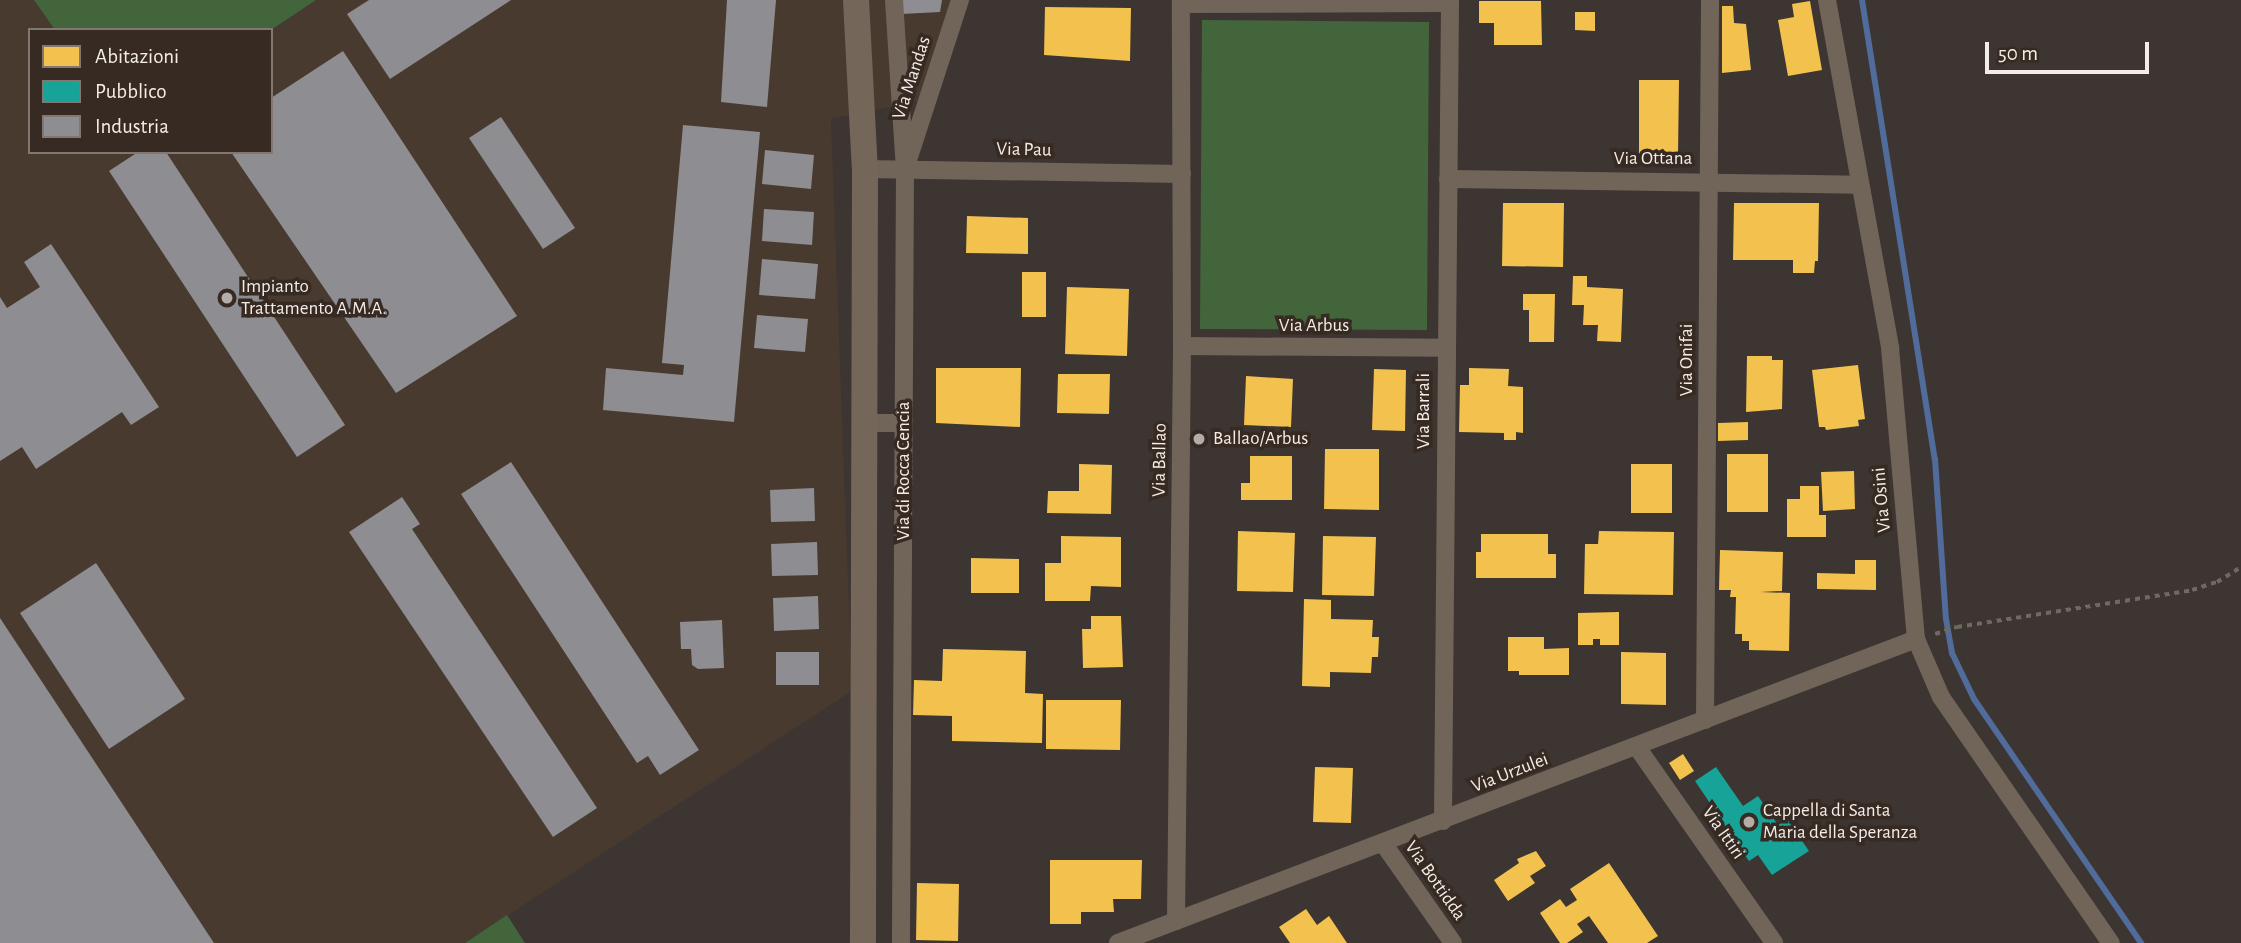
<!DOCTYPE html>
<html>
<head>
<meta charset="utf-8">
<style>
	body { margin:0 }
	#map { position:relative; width:2241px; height:943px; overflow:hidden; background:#3c3531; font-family:"Alegreya Sans",sans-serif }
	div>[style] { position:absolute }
	.industrial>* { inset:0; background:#493a2f }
	.green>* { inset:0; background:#42653b }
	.homes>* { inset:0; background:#f2c14e }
	.public>* { inset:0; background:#17a398 }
	.industry>* { inset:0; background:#8d8d92 }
	.stream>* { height:6px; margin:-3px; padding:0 3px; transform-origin:3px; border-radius:3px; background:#516b9a }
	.path>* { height:3.5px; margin-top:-1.75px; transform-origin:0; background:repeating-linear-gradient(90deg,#716862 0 5px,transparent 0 10px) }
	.street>* { height:18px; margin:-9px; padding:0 9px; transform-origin:9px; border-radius:9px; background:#71655a }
	.secondary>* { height:26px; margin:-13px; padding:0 13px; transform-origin:13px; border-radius:13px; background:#746659 }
	.dots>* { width:19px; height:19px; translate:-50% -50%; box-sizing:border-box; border:4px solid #362a22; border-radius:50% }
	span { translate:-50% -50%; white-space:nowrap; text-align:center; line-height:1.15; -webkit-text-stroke:7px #362a22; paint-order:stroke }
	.street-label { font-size:19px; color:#f4ece7 }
	.poi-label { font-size:19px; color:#f4ece7 }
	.left { translate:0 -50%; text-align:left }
	.legend { position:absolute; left:28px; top:28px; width:245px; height:126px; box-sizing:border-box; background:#362a22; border:2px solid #827871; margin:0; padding:9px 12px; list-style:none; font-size:21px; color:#f4ece7 }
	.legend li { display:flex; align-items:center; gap:14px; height:35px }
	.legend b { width:35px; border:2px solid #827871 }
	.scale { position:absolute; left:1985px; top:42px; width:164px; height:32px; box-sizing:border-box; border:4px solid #f4ece7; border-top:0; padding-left:9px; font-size:21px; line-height:24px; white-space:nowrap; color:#f4ece7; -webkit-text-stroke:5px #362a22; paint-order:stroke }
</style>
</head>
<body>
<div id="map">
	<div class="industrial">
		<i style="clip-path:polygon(0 0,34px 0,55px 30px,30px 30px,30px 152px,271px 152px,271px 30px,316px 0,950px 0,919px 101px,831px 119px,852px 691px,465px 943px,0 943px)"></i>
	</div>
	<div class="green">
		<i style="clip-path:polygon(34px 0,316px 0,271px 30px,55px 30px)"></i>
		<i style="clip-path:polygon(1202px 20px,1429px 22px,1427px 330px,1200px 329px)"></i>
		<i style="clip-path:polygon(507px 915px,525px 943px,465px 943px)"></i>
	</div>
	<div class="homes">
		<i style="clip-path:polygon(1479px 1px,1541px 1px,1542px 45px,1494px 45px,1494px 23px,1479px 23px)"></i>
		<i style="clip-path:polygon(1810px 1px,1822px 70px,1788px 76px,1778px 20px,1794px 17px,1792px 4px)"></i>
		<i style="clip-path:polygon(1722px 6px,1733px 6px,1734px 23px,1746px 24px,1751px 70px,1722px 73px)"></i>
		<i style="clip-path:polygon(1045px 7px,1131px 8px,1130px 61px,1044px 55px)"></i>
		<i style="clip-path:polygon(1575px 12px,1595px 12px,1595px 31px,1575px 30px)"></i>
		<i style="clip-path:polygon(1639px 80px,1679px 80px,1678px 155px,1639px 155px)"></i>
		<i style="clip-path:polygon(1503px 203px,1564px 203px,1563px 267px,1502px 266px)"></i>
		<i style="clip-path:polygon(1734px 203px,1819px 203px,1818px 261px,1815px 261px,1814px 273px,1793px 273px,1793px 260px,1733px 260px)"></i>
		<i style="clip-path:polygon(967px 216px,1028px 218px,1028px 254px,966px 253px)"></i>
		<i style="clip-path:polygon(1022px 272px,1046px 272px,1046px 317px,1022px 317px)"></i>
		<i style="clip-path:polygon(1573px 276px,1587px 276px,1587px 287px,1623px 289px,1621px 342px,1597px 341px,1598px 325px,1583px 325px,1584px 305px,1572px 305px)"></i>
		<i style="clip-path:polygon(1067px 287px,1129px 289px,1127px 356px,1065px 354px)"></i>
		<i style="clip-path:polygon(1523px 294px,1555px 294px,1554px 342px,1529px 342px,1529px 310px,1523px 310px)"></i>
		<i style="clip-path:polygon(1747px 356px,1772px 356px,1772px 360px,1783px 360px,1782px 409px,1746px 412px)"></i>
		<i style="clip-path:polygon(1858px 365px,1865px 419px,1858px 420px,1859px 426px,1826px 430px,1825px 427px,1819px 427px,1812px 370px)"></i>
		<i style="clip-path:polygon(936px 368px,1021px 368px,1020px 427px,936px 423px)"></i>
		<i style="clip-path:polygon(1469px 368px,1509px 369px,1508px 386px,1523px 387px,1523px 433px,1516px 432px,1516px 440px,1504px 440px,1504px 433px,1459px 432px,1460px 385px,1469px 385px)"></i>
		<i style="clip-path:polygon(1374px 369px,1406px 370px,1405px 431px,1372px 430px)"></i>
		<i style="clip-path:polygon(1058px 374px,1110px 374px,1109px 414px,1057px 413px)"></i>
		<i style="clip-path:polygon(1246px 376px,1293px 379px,1291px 427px,1244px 425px)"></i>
		<i style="clip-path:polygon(1748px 422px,1748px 440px,1718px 441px,1718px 423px)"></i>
		<i style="clip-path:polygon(1325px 449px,1379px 449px,1379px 510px,1324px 509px)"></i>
		<i style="clip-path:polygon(1727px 454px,1768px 454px,1768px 512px,1727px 512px)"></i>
		<i style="clip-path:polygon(1250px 456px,1292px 456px,1292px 500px,1241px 500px,1241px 483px,1250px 483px)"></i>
		<i style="clip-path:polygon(1079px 464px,1112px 465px,1111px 514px,1047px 513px,1048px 491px,1079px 491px)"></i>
		<i style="clip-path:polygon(1631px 464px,1672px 464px,1672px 513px,1631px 513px)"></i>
		<i style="clip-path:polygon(1854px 471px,1855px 509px,1823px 511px,1821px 472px)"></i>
		<i style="clip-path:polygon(1800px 486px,1819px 486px,1819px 515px,1826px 515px,1826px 537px,1787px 537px,1787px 499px,1800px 499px)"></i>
		<i style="clip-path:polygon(1238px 531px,1295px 533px,1293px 592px,1237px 591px)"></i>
		<i style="clip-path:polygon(1599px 531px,1674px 532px,1673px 595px,1584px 594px,1585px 544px,1598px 544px)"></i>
		<i style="clip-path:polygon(1481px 534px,1548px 534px,1548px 554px,1556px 554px,1556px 578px,1476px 578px,1476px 552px,1481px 552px)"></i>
		<i style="clip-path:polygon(1061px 536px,1121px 537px,1121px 587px,1091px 586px,1090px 601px,1045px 601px,1045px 563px,1061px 563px)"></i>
		<i style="clip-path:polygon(1323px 536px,1376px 537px,1374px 596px,1322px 595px)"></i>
		<i style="clip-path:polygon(1720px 550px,1783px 552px,1782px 591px,1760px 592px,1790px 593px,1789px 651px,1749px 650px,1749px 641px,1742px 641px,1742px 634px,1735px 634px,1736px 597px,1730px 597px,1731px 590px,1719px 590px)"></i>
		<i style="clip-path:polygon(971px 558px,1019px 559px,1019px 593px,971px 593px)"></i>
		<i style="clip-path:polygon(1855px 560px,1876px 560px,1876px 590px,1817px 589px,1817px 573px,1855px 574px)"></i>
		<i style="clip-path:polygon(1304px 599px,1331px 600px,1331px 619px,1373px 620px,1372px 637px,1379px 637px,1378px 657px,1372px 657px,1371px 673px,1330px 672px,1330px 687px,1302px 686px)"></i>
		<i style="clip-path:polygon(1619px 612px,1619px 645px,1600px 645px,1600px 639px,1593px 639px,1593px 645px,1578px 645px,1578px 613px)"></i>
		<i style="clip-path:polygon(1091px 616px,1121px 616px,1123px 667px,1083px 668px,1082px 629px,1091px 629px)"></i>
		<i style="clip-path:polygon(1508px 637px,1544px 637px,1544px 649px,1569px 648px,1569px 675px,1519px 675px,1519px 671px,1508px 671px)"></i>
		<i style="clip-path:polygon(943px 649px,1026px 651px,1025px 693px,1043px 694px,1042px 743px,952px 741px,952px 716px,913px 715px,914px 680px,942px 681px)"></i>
		<i style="clip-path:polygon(1621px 652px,1666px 653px,1666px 705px,1621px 704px)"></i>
		<i style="clip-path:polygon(1046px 700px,1121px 700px,1120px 750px,1046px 749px)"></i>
		<i style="clip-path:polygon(1683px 754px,1694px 771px,1680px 780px,1669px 763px)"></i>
		<i style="clip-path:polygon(1315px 767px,1353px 768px,1351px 823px,1313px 822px)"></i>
		<i style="clip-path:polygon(1536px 851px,1546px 866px,1530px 876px,1535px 883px,1508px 901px,1494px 880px,1519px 863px,1517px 859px)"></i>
		<i style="clip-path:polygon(1050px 860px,1142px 860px,1141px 899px,1113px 899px,1114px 912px,1081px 912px,1081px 924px,1050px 924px)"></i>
		<i style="clip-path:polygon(1609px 863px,1658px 936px,1647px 943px,1608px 943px,1589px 916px,1577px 924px,1583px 932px,1567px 943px,1560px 943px,1540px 913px,1560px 899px,1566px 907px,1577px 900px,1570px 889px)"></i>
		<i style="clip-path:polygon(917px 883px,959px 884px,958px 941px,916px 940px)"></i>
		<i style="clip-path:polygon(1306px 909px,1317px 925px,1329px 916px,1347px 943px,1290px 943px,1279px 927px)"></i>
	</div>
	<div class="public">
		<i style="clip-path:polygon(1716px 767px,1743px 806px,1758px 796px,1778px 825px,1787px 819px,1809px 851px,1772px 875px,1758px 855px,1749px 861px,1695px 781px)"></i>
	</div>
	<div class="industry">
		<i style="clip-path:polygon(369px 0,511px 0,390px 79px,347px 14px)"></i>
		<i style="clip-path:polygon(727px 0,776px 0,767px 107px,721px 102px)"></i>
		<i style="clip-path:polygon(901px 0,942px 0,940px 12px,902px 14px)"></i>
		<i style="clip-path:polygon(343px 51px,517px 316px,396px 393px,231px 152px,271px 152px,271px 98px)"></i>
		<i style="clip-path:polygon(501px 117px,575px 228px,543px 249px,469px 138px)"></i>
		<i style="clip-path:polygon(683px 125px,760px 132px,734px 422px,603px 410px,606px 368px,683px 375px,684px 365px,662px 363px)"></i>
		<i style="clip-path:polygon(765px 150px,814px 155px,811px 189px,762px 184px)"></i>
		<i style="clip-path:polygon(138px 152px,166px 152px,345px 425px,297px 457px,109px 171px)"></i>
		<i style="clip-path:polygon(764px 209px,814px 212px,812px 245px,762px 241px)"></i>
		<i style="clip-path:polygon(51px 244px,159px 407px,131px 425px,122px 412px,36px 469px,22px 447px,0 461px,0 297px,7px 308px,40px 287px,24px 262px)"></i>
		<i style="clip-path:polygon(762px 259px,818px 264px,815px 299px,759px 295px)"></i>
		<i style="clip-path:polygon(757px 315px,808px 319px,805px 352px,754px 348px)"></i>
		<i style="clip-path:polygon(511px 462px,699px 750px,660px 775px,648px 756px,637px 763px,461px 494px)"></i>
		<i style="clip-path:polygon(814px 488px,815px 521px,771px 522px,770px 490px)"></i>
		<i style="clip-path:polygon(402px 497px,420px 524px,412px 529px,597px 808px,553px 837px,349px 532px)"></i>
		<i style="clip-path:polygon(817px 542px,818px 575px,772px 576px,771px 544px)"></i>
		<i style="clip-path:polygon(96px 563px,185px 699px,109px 749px,20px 613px)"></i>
		<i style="clip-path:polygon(818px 596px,819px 629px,774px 631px,773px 598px)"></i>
		<i style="clip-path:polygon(0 618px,214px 943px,0 943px)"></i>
		<i style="clip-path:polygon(722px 620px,724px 668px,698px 669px,692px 665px,691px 649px,681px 649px,680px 622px)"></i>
		<i style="clip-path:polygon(776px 652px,819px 652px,819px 685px,776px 685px)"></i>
	</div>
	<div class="stream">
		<i style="left:1862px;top:0;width:465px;rotate:81deg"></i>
		<i style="left:1935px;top:459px;width:160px;rotate:86.1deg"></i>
		<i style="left:1946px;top:619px;width:35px;rotate:80deg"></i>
		<i style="left:1952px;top:653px;width:51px;rotate:64.4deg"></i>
		<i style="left:1974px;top:699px;width:296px;rotate:55.6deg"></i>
	</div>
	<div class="path">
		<i style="left:1935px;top:634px;width:23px;rotate:-18deg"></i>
		<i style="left:1957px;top:627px;width:238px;rotate:-8.9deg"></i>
		<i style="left:2192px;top:590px;width:26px;rotate:-18deg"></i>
		<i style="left:2217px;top:582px;width:28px;rotate:-32deg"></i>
	</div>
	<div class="street">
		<i style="left:894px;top:0;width:170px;rotate:86.3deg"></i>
		<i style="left:905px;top:170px;width:773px;rotate:90.3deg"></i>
		<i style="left:1827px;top:0;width:354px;rotate:79.7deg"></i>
		<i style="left:1890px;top:348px;width:292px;rotate:84.9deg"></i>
		<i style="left:1916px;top:639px;width:63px;rotate:66.7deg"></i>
		<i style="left:1941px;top:697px;width:299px;rotate:55.4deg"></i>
		<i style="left:1181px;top:4px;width:269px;rotate:-0.2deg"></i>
		<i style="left:908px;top:160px;width:168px;rotate:-72deg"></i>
		<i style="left:865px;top:169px;width:317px;rotate:0.9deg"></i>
		<i style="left:1448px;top:179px;width:411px;rotate:0.8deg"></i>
		<i style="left:1182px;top:346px;width:263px;rotate:0.4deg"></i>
		<i style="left:866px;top:423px;width:38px"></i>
		<i style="left:1705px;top:720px;width:720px;rotate:-89.6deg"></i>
		<i style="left:1637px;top:747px;width:239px;rotate:55deg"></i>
		<i style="left:1443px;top:821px;width:821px;rotate:-89.51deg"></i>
		<i style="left:1383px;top:843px;width:122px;rotate:55deg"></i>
		<i style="left:1176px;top:921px;width:575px;rotate:-89.4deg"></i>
		<i style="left:1182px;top:346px;width:346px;rotate:-90.2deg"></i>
		<i style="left:1118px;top:943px;width:854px;rotate:-20.85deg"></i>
	</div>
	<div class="secondary">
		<i style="left:856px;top:0;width:169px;rotate:87deg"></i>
		<i style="left:865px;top:169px;width:774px;rotate:90.15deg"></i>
	</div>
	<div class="dots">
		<i style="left:227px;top:298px;background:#b4aca7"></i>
		<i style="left:1199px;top:439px;background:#b4aca7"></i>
		<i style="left:1749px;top:822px;background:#b4aca7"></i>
	</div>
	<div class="street-label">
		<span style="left:912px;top:78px;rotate:-72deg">Via Mandas</span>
		<span style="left:1024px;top:150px;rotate:1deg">Via Pau</span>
		<span style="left:1653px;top:159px">Via Ottana</span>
		<span style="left:1314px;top:326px">Via Arbus</span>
		<span style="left:1687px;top:360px;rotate:-90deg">Via Onifai</span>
		<span style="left:1424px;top:411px;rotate:-90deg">Via Barrali</span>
		<span style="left:1160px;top:460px;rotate:-89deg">Via Ballao</span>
		<span style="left:904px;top:471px;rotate:-90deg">Via di Rocca Cencia</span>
		<span style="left:1882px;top:500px;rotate:-95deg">Via Osini</span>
		<span style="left:1510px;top:773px;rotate:-21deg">Via Urzulei</span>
		<span style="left:1723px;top:833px;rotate:55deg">Via Ittiri</span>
		<span style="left:1435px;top:881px;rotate:55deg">Via Bottidda</span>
	</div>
	<div class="poi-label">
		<span class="left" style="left:241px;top:298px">Impianto<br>Trattamento A.M.A.</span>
		<span class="left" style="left:1213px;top:439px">Ballao/Arbus</span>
		<span class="left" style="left:1763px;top:822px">Cappella di Santa<br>Maria della Speranza</span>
	</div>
	<ul class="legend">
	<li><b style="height:19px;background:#f2c14e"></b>Abitazioni</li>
	<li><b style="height:19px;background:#17a398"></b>Pubblico</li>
	<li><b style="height:19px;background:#8d8d92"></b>Industria</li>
	</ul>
	<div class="scale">50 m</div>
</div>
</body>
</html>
